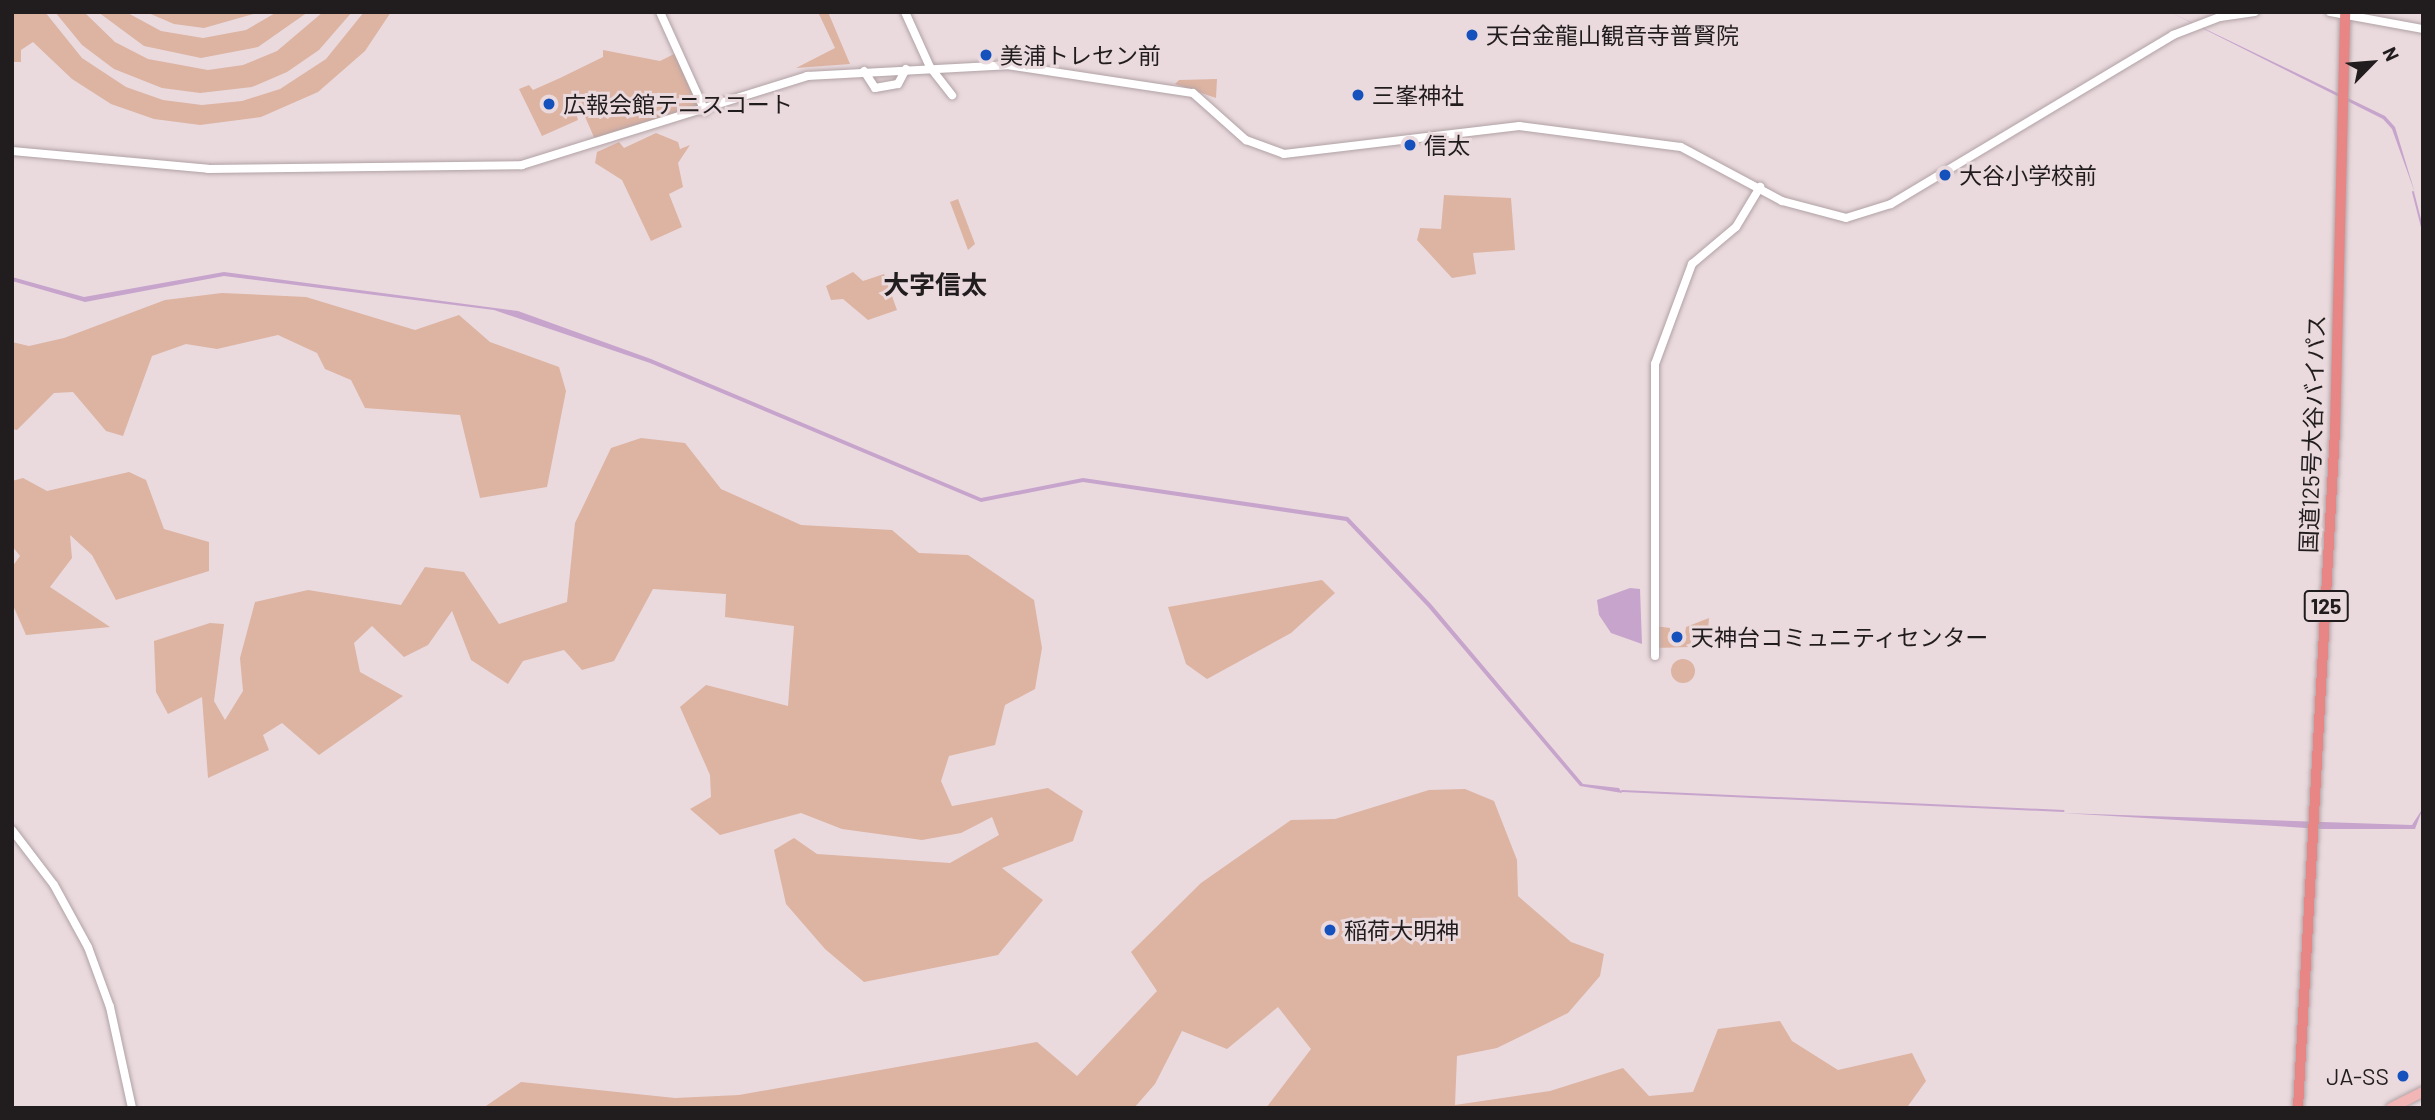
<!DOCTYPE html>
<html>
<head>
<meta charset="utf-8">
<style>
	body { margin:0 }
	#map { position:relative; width:2435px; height:1120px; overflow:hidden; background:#eadade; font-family:Barlow,"Noto Sans JP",sans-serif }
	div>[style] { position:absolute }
	.green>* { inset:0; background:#ddb3a2 }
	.round { border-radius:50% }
	.water>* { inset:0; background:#c7a4cc }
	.stream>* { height:2px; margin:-1px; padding:0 1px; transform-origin:1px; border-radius:1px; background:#c7a4cc }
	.roads { filter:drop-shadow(0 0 2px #b1a2a5) drop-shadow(0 0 2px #b1a2a5) }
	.minor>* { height:8px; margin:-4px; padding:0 4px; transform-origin:4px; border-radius:4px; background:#fff }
	.major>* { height:10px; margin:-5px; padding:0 5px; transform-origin:5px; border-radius:5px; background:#f1b6b5 }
	.highway>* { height:10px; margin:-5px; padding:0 5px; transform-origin:5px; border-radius:5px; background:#e78684 }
	.dots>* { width:19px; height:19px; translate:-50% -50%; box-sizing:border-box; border:4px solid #eadade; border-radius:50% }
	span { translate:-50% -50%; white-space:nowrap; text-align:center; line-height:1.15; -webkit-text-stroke:6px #eadade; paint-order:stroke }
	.shield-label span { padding:2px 5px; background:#eadade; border:2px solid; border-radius:5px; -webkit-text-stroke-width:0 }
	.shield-label { font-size:21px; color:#211c1d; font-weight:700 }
	.poi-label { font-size:23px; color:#211c1d }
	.left { translate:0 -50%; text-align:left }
	.right { translate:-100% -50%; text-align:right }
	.street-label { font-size:23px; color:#211c1d }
	.quarter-label { font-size:26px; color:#211c1d; font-weight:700 }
	.frame { position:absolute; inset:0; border:14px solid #211c1d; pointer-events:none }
	.north { position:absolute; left:2337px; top:28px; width:70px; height:70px; -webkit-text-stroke:5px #eadade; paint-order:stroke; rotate:65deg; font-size:19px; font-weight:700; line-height:28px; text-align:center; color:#211c1d }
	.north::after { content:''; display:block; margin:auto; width:24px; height:32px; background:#211c1d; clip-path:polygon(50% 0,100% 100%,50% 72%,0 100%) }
</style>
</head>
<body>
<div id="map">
	<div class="green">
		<i style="clip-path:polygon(12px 12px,45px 12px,82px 58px,126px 87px,163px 100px,202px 105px,242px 101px,280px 89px,326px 59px,364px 12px,391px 12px,365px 51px,318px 92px,261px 117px,200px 125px,154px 119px,111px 104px,72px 79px,33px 42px,21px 50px,21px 62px,12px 62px)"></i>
		<i style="clip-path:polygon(55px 12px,84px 12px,115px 42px,148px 59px,208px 70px,243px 65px,277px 51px,323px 12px,352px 12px,319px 50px,287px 72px,252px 87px,200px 93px,162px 88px,114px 69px,82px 45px)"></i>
		<i style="clip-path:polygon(98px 12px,126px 12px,161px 31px,203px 38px,246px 30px,277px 12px,308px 12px,258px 47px,201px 58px,144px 46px)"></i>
		<i style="clip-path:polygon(146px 12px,260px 12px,204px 28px,174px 24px)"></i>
		<i style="clip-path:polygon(818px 12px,828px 12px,850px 64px,796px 68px,835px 48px)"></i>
		<i style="clip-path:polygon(603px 50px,660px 61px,678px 52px,705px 111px,597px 144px,579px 103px,574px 106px,578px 120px,542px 136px,519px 89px,529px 85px,533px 90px,560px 78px,603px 57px)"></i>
		<i style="clip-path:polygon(1217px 79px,1216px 98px,1175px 84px,1179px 80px)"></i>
		<i style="clip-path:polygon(656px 133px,678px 142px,680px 149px,690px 145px,678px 163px,683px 187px,669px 194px,682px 227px,651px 241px,622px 180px,595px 163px,597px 152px,619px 142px,624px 148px)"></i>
		<i style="clip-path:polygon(1444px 195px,1511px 198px,1515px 250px,1473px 253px,1476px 274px,1452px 278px,1417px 240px,1420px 228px,1441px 229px)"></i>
		<i style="clip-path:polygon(958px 199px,975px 244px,968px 250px,950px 202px)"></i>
		<i style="clip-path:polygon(853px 272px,863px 281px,884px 274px,897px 310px,868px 320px,843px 299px,831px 300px,826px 286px)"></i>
		<i style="clip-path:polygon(222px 293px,306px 297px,415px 330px,459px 315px,490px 342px,559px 367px,566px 391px,547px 487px,480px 498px,460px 415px,365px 408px,351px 380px,325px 369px,317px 353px,278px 335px,217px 349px,186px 344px,152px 356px,123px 436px,106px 431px,73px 392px,54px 393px,17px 430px,12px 429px,12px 342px,29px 346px,64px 338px,165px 300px)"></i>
		<i style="clip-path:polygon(641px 438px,685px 443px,721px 489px,801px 525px,892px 530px,919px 553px,968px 555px,1034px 600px,1042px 648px,1035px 689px,1005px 705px,995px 745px,949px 756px,941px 781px,952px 806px,1048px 788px,1083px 811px,1073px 841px,1002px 868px,1043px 900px,998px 955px,864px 982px,825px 949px,786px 904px,774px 850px,794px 838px,817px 854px,950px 863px,999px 835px,992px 817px,961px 833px,922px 840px,842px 829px,801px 813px,720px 835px,690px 809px,711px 797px,710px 775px,680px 707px,706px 685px,788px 706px,794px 626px,725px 617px,726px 594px,653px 589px,614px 661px,582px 670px,564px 650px,523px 661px,508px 684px,471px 660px,452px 611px,428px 645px,404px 657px,372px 626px,354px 643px,360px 672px,403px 696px,319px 755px,282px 723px,263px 735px,269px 750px,208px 778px,202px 697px,168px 714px,156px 692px,154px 641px,210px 623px,224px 624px,214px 701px,225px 720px,243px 691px,240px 658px,255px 602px,308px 590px,401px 605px,425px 567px,464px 572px,499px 624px,567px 602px,575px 523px,611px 448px)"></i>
		<i style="clip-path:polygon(129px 472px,146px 480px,164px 529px,209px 542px,209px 571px,116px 600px,92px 555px,70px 535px,72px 558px,50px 587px,110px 627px,26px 635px,12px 603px,12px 567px,20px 556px,12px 546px,12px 481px,23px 478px,47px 491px)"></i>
		<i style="clip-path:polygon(1322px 580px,1335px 593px,1291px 633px,1207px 679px,1186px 664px,1168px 607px)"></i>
		<i style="clip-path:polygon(1709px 618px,1708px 630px,1691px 640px,1690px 647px,1655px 648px,1655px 626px,1670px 628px,1670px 639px,1684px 641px,1686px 627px)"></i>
		<i class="round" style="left:1671px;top:659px;width:24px;height:24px"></i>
		<i style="clip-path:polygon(1465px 789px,1494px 801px,1517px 860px,1518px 896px,1571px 942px,1604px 954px,1600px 976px,1568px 1013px,1497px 1048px,1457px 1056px,1455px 1105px,1550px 1091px,1623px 1068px,1649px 1096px,1693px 1092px,1718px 1029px,1780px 1021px,1792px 1041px,1838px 1070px,1912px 1053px,1926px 1081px,1908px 1106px,1911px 1108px,1266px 1108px,1311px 1049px,1278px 1007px,1227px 1049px,1182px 1031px,1155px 1084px,1134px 1108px,483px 1108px,521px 1082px,675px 1098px,739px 1095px,1037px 1042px,1077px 1076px,1157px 991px,1131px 952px,1201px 883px,1291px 820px,1335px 819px,1429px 790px)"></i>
	</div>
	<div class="water">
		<i style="clip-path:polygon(2170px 12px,2385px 116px,2395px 127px,2415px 193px,2392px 129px,2383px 119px)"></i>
		<i style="clip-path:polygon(224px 272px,518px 311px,651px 359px,981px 498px,1083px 478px,1348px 517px,1431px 604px,1583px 784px,1619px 788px,1622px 793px,1580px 786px,1428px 607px,1346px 521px,1083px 482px,981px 502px,650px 363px,494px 310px,224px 276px,85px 302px,12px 281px,12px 277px,84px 297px)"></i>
		<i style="clip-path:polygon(1630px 588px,1640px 589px,1642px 644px,1611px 633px,1599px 615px,1597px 600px)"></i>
		<i style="clip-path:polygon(2423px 808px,2415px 829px,2323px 829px,2062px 813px,2412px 825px)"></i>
	</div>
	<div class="stream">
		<i style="left:2413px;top:192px;width:40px;rotate:75.6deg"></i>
		<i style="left:1622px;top:791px;width:442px;rotate:2.6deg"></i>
	</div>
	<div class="roads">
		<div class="minor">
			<i style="left:660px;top:12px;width:109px;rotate:65.6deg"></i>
			<i style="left:905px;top:12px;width:60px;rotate:65.6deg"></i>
			<i style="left:930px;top:67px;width:36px;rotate:52deg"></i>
			<i style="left:2330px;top:12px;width:95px;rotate:10.4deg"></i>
			<i style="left:864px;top:71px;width:20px;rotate:57deg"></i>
			<i style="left:875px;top:88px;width:23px;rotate:-10deg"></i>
			<i style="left:898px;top:84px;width:17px;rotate:-62deg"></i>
			<i style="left:12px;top:151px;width:197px;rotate:5.2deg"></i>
			<i style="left:208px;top:169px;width:314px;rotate:-0.7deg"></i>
			<i style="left:522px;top:165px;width:299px;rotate:-17.3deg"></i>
			<i style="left:807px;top:76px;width:200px;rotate:-3.1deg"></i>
			<i style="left:1007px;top:65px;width:188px;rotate:8.6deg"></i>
			<i style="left:1193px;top:93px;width:71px;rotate:41.6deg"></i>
			<i style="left:1246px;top:140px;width:40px;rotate:20.2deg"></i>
			<i style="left:1284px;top:154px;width:237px;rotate:-6.8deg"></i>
			<i style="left:1519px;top:126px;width:163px;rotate:7.4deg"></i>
			<i style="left:1681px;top:147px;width:115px;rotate:28.1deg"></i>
			<i style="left:1782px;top:201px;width:66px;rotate:14.9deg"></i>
			<i style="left:1846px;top:218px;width:47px;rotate:-17.3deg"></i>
			<i style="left:1891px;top:204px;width:329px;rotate:-30.9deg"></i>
			<i style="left:2173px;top:35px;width:50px;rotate:-21deg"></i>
			<i style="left:2220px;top:17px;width:35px;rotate:-8deg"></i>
			<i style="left:1655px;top:656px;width:292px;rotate:-90deg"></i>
			<i style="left:1655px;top:364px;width:107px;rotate:-69.7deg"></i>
			<i style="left:1692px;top:264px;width:57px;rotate:-40.1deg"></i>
			<i style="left:1736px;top:227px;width:47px;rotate:-59deg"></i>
			<i style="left:12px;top:830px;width:69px;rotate:52.6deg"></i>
			<i style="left:54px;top:885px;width:71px;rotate:61.3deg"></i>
			<i style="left:88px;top:947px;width:64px;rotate:69.9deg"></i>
			<i style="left:110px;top:1007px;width:103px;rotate:77.7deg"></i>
		</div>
		<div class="major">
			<i style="left:2391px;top:1108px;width:36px;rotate:-27deg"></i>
		</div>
		<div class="highway">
			<i style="left:2298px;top:1108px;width:678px;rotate:-86.87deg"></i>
			<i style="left:2335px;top:431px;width:419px;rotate:-88.6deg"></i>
		</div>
	</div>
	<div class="dots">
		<i style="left:1472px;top:35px;background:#1451bc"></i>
		<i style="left:986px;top:55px;background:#1451bc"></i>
		<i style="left:1358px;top:95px;background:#1451bc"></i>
		<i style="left:549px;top:104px;background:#1451bc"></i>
		<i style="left:1410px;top:145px;background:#1451bc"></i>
		<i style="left:1945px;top:175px;background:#1451bc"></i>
		<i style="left:1677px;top:637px;background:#1451bc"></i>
		<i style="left:1330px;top:930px;background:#1451bc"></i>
		<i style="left:2403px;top:1076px;background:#1451bc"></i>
	</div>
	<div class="shield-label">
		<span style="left:2326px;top:606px">125</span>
	</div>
	<div class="poi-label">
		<span class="left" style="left:1486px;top:35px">天台金龍山観音寺普賢院</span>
		<span class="left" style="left:1000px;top:55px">美浦トレセン前</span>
		<span class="left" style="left:1372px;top:95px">三峯神社</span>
		<span class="left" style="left:563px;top:104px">広報会館テニスコート</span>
		<span class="left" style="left:1424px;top:145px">信太</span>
		<span class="left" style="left:1959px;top:175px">大谷小学校前</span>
		<span class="left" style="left:1691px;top:637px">天神台コミュニティセンター</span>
		<span class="left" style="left:1344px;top:930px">稲荷大明神</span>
		<span class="right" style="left:2389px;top:1076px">JA-SS</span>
	</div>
	<div class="street-label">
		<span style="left:2312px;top:434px;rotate:-88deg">国道125号大谷バイパス</span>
	</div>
	<div class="quarter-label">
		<span style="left:935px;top:284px">大字信太</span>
	</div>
	<div class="frame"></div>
	<div class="north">N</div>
</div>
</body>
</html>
